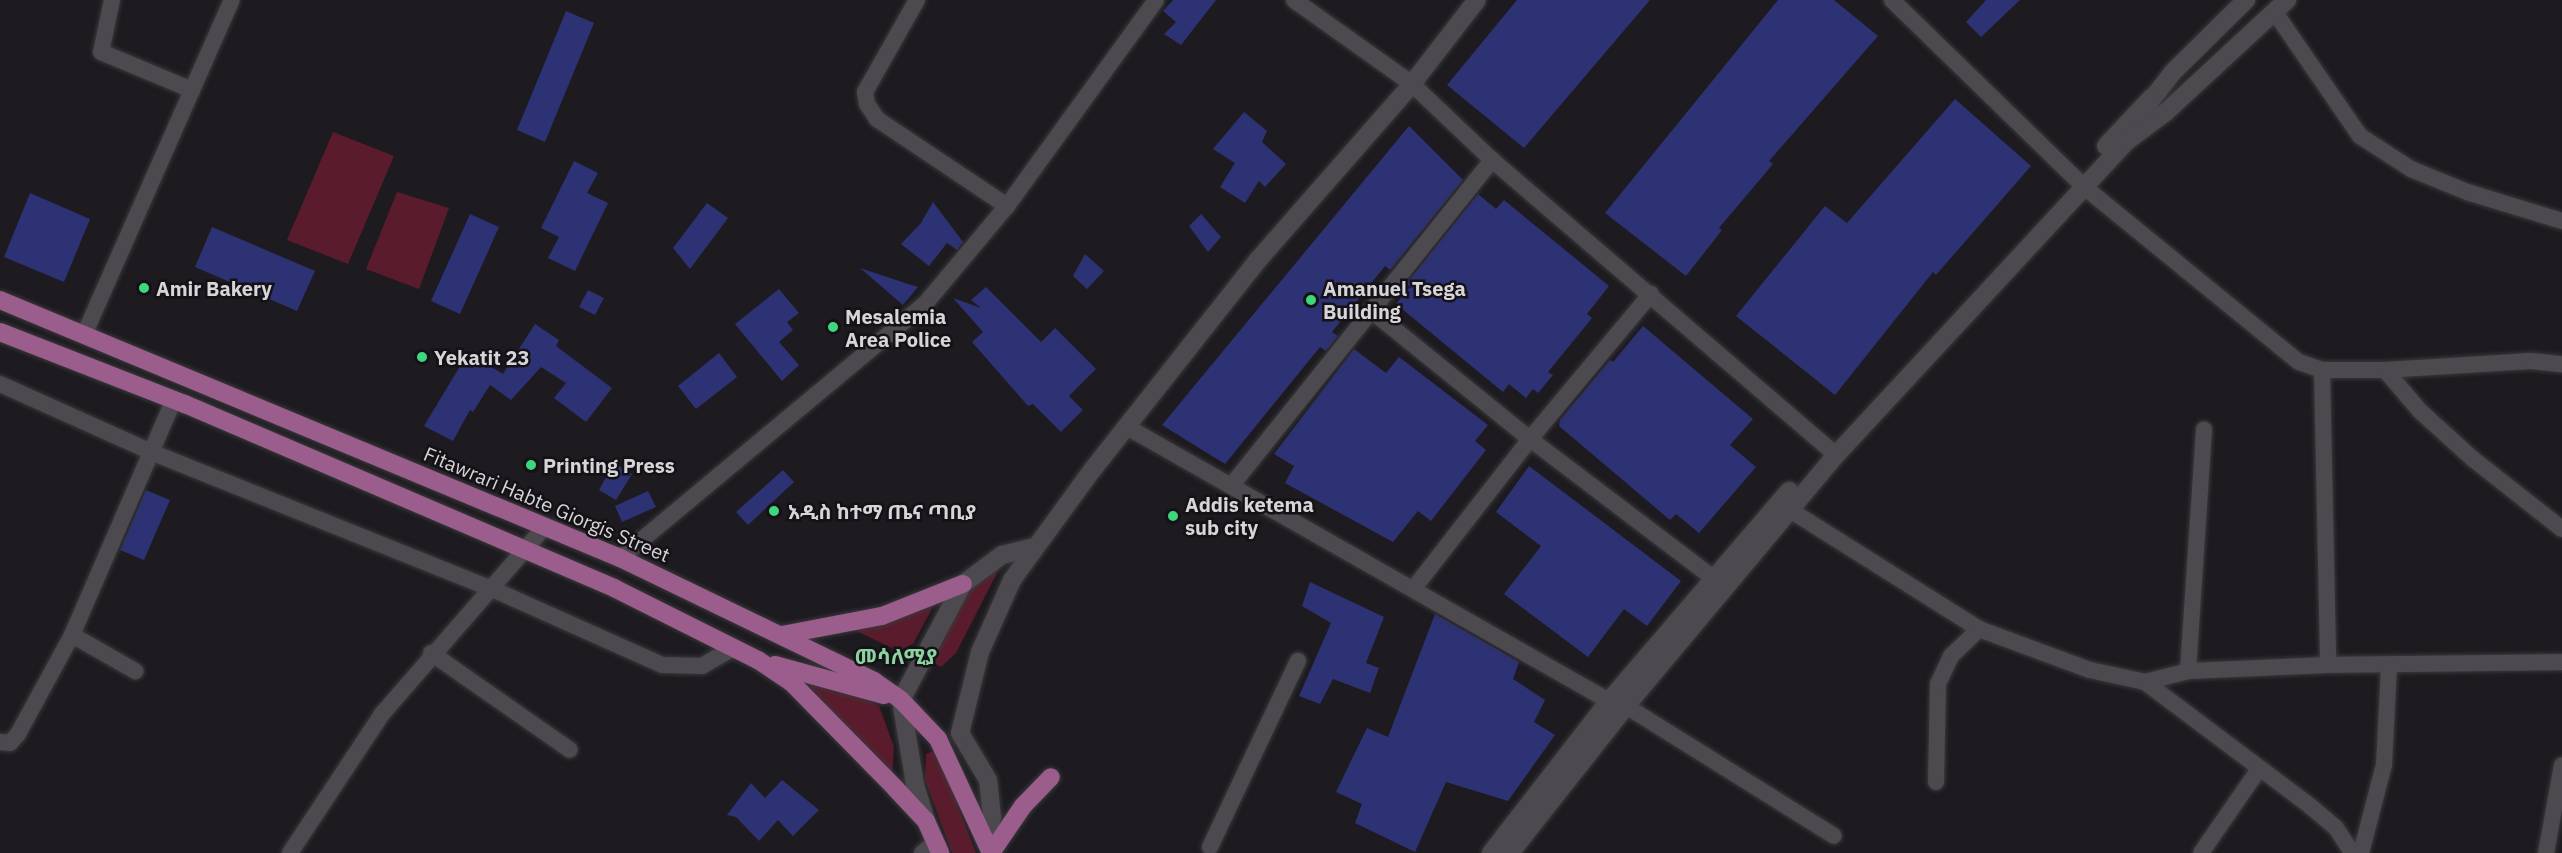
<!DOCTYPE html>
<html>
<head>
<meta charset="utf-8">
<style>
	body { margin:0 }
	#map { position:relative; width:2562px; height:853px; overflow:hidden; background:#1d1b1f; font-family:"IBM Plex Sans","Noto Sans Ethiopic",sans-serif }
	div>[style] { position:absolute }
	.green>* { inset:0; background:#5a1c2d }
	.building>* { inset:0; background:#2d3274 }
	.roads { filter:drop-shadow(0 0 2px #39383b) drop-shadow(0 0 2px #39383b) }
	.minor>* { height:16px; margin:-8px; padding:0 8px; transform-origin:8px; border-radius:8px; background:#4c4a4e }
	.secondary>* { height:18px; margin:-9px; padding:0 9px; transform-origin:9px; border-radius:9px; background:#4c4a4e }
	.primary>* { height:18px; margin:-9px; padding:0 9px; transform-origin:9px; border-radius:9px; background:#9a5d8c }
	.dots>* { width:16px; height:16px; translate:-50% -50%; box-sizing:border-box; border:3px solid #141216; border-radius:50% }
	span { translate:-50% -50%; white-space:nowrap; text-align:center; line-height:1.15; -webkit-text-stroke:5px #141216; paint-order:stroke }
	.poi-label { font-size:20px; color:#d7d5d8; font-weight:700 }
	.left { translate:0 -50%; text-align:left }
	.street-label { font-size:20px; color:#d7d5d8 }
	.neighbourhood-label { font-size:21px; color:#8dd3a1; font-weight:700 }
</style>
</head>
<body>
<div id="map">
	<div class="green">
		<i style="clip-path:polygon(333px 132px,394px 156px,348px 264px,287px 240px)"></i>
		<i style="clip-path:polygon(397px 192px,449px 208px,419px 289px,366px 269px)"></i>
		<i style="clip-path:polygon(1000px 567px,956px 653px,941px 667px,932px 662px,933px 650px,962px 591px)"></i>
		<i style="clip-path:polygon(935px 603px,913px 644px,898px 651px,846px 626px)"></i>
		<i style="clip-path:polygon(806px 683px,853px 693px,879px 706px,894px 747px,892px 774px)"></i>
		<i style="clip-path:polygon(939px 749px,960px 812px,976px 853px,952px 853px,925px 780px,926px 754px)"></i>
	</div>
	<div class="building">
		<i style="clip-path:polygon(1173px 0,1216px 0,1181px 45px,1164px 34px,1176px 22px,1163px 11px)"></i>
		<i style="clip-path:polygon(1517px 0,1650px 0,1524px 148px,1447px 85px)"></i>
		<i style="clip-path:polygon(1778px 0,1834px 0,1878px 36px,1769px 161px,1773px 164px,1719px 228px,1722px 230px,1686px 276px,1605px 213px)"></i>
		<i style="clip-path:polygon(1986px 0,2020px 0,1981px 37px,1966px 22px)"></i>
		<i style="clip-path:polygon(566px 11px,594px 23px,545px 142px,517px 130px)"></i>
		<i style="clip-path:polygon(1955px 99px,2031px 166px,1936px 275px,1933px 272px,1835px 395px,1736px 316px,1825px 206px,1847px 223px)"></i>
		<i style="clip-path:polygon(1244px 112px,1267px 131px,1262px 142px,1286px 164px,1265px 187px,1259px 181px,1245px 203px,1220px 187px,1235px 163px,1213px 149px)"></i>
		<i style="clip-path:polygon(1409px 126px,1463px 180px,1390px 270px,1385px 266px,1332px 332px,1338px 336px,1326px 351px,1320px 347px,1225px 464px,1162px 425px)"></i>
		<i style="clip-path:polygon(574px 161px,598px 173px,587px 193px,608px 203px,575px 271px,548px 258px,559px 237px,541px 228px)"></i>
		<i style="clip-path:polygon(30px 193px,90px 219px,64px 282px,4px 257px)"></i>
		<i style="clip-path:polygon(1478px 194px,1496px 209px,1504px 200px,1609px 286px,1587px 314px,1592px 318px,1548px 372px,1553px 375px,1538px 393px,1533px 389px,1526px 398px,1509px 384px,1503px 392px,1396px 304px,1410px 287px,1406px 284px)"></i>
		<i style="clip-path:polygon(933px 202px,963px 242px,957px 250px,947px 243px,929px 266px,901px 244px,921px 223px)"></i>
		<i style="clip-path:polygon(707px 203px,728px 218px,690px 269px,673px 248px)"></i>
		<i style="clip-path:polygon(470px 214px,499px 227px,460px 314px,431px 301px)"></i>
		<i style="clip-path:polygon(1201px 214px,1221px 237px,1208px 252px,1189px 226px)"></i>
		<i style="clip-path:polygon(212px 227px,315px 271px,297px 311px,195px 267px)"></i>
		<i style="clip-path:polygon(1085px 254px,1104px 271px,1087px 289px,1073px 276px)"></i>
		<i style="clip-path:polygon(860px 268px,908px 284px,918px 287px,903px 305px)"></i>
		<i style="clip-path:polygon(986px 287px,1041px 342px,1055px 328px,1096px 369px,1069px 396px,1083px 410px,1061px 432px,1033px 404px,1028px 406px,972px 342px,983px 332px,953px 298px,981px 308px,971px 300px)"></i>
		<i style="clip-path:polygon(779px 289px,799px 313px,787px 322px,793px 330px,779px 342px,799px 365px,782px 381px,735px 324px)"></i>
		<i style="clip-path:polygon(588px 290px,604px 298px,595px 315px,579px 307px)"></i>
		<i style="clip-path:polygon(535px 324px,559px 340px,556px 346px,612px 388px,586px 422px,554px 398px,566px 383px,541px 367px,511px 400px,490px 385px,473px 412px,470px 410px,453px 441px,424px 426px,468px 353px,503px 374px)"></i>
		<i style="clip-path:polygon(1643px 326px,1753px 419px,1730px 445px,1756px 467px,1699px 533px,1676px 514px,1670px 520px,1559px 426px,1560px 420px,1610px 360px,1613px 362px)"></i>
		<i style="clip-path:polygon(1354px 349px,1386px 373px,1399px 357px,1488px 425px,1475px 441px,1486px 450px,1431px 521px,1418px 511px,1393px 542px,1285px 483px,1294px 466px,1274px 454px)"></i>
		<i style="clip-path:polygon(719px 353px,737px 377px,696px 409px,678px 386px)"></i>
		<i style="clip-path:polygon(614px 463px,632px 474px,616px 500px,599px 490px)"></i>
		<i style="clip-path:polygon(1529px 466px,1681px 581px,1647px 626px,1624px 609px,1588px 657px,1504px 594px,1541px 546px,1496px 512px)"></i>
		<i style="clip-path:polygon(783px 470px,794px 482px,748px 525px,736px 512px)"></i>
		<i style="clip-path:polygon(146px 490px,170px 500px,144px 560px,120px 550px)"></i>
		<i style="clip-path:polygon(648px 491px,656px 507px,622px 522px,615px 506px)"></i>
		<i style="clip-path:polygon(1310px 582px,1384px 617px,1366px 663px,1379px 668px,1370px 693px,1333px 679px,1320px 704px,1299px 696px,1331px 623px,1302px 606px)"></i>
		<i style="clip-path:polygon(1435px 614px,1519px 662px,1513px 679px,1545px 700px,1534px 722px,1555px 735px,1508px 801px,1446px 782px,1415px 852px,1355px 823px,1362px 804px,1336px 792px,1367px 728px,1388px 737px)"></i>
		<i style="clip-path:polygon(782px 780px,819px 810px,793px 836px,778px 820px,759px 841px,736px 817px,727px 815px,751px 783px,765px 798px)"></i>
	</div>
	<div class="roads">
		<div class="minor">
			<i style="left:112px;top:0;width:53px;rotate:101.9deg"></i>
			<i style="left:101px;top:52px;width:99px;rotate:22.7deg"></i>
			<i style="left:917px;top:0;width:106px;rotate:119.5deg"></i>
			<i style="left:865px;top:92px;width:12px;rotate:81deg"></i>
			<i style="left:867px;top:104px;width:18px;rotate:56deg"></i>
			<i style="left:877px;top:119px;width:156px;rotate:33.8deg"></i>
			<i style="left:1294px;top:0;width:145px;rotate:35.4deg"></i>
			<i style="left:1412px;top:84px;width:110px;rotate:43.5deg"></i>
			<i style="left:1492px;top:160px;width:453px;rotate:40.6deg"></i>
			<i style="left:1892px;top:0;width:267px;rotate:44.2deg"></i>
			<i style="left:2083px;top:186px;width:279px;rotate:39.2deg"></i>
			<i style="left:2299px;top:362px;width:24px;rotate:19deg"></i>
			<i style="left:2322px;top:370px;width:63px"></i>
			<i style="left:2385px;top:370px;width:146px;rotate:-3.5deg"></i>
			<i style="left:2531px;top:361px;width:31px;rotate:6deg"></i>
			<i style="left:2274px;top:11px;width:152px;rotate:55.5deg"></i>
			<i style="left:2360px;top:136px;width:61px;rotate:32.9deg"></i>
			<i style="left:2411px;top:169px;width:61px;rotate:22.3deg"></i>
			<i style="left:2467px;top:192px;width:99px;rotate:17deg"></i>
			<i style="left:1373px;top:312px;width:202px;rotate:39deg"></i>
			<i style="left:1530px;top:439px;width:243px;rotate:37.2deg"></i>
			<i style="left:84px;top:335px;width:366px;rotate:-66.2deg"></i>
			<i style="left:2322px;top:370px;width:295px;rotate:88.8deg"></i>
			<i style="left:2385px;top:370px;width:54px;rotate:49.5deg"></i>
			<i style="left:2420px;top:411px;width:72px;rotate:42.2deg"></i>
			<i style="left:2473px;top:459px;width:113px;rotate:38.2deg"></i>
			<i style="left:0;top:384px;width:166px;rotate:24.2deg"></i>
			<i style="left:151px;top:452px;width:365px;rotate:21.9deg"></i>
			<i style="left:490px;top:588px;width:188px;rotate:24.1deg"></i>
			<i style="left:662px;top:665px;width:40px;rotate:1.4deg"></i>
			<i style="left:702px;top:666px;width:36px;rotate:-30deg"></i>
			<i style="left:1127px;top:427px;width:554px;rotate:29.62deg"></i>
			<i style="left:1609px;top:701px;width:18px;rotate:16deg"></i>
			<i style="left:1626px;top:706px;width:245px;rotate:32deg"></i>
			<i style="left:1231px;top:486px;width:418px;rotate:-51.3deg"></i>
			<i style="left:1790px;top:510px;width:223px;rotate:32.2deg"></i>
			<i style="left:1979px;top:629px;width:118px;rotate:20.3deg"></i>
			<i style="left:2090px;top:670px;width:56px;rotate:12.3deg"></i>
			<i style="left:2145px;top:682px;width:44px;rotate:-14.3deg"></i>
			<i style="left:2188px;top:671px;width:140px;rotate:-2.5deg"></i>
			<i style="left:2328px;top:665px;width:234px;rotate:-0.7deg"></i>
			<i style="left:620px;top:558px;width:397px;rotate:-39.8deg"></i>
			<i style="left:925px;top:304px;width:128px;rotate:-50.1deg"></i>
			<i style="left:1007px;top:206px;width:254px;rotate:-54.1deg"></i>
			<i style="left:1414px;top:588px;width:189px;rotate:-52.1deg"></i>
			<i style="left:1530px;top:439px;width:189px;rotate:-50.2deg"></i>
			<i style="left:72px;top:635px;width:73px;rotate:29.7deg"></i>
			<i style="left:431px;top:653px;width:169px;rotate:34.9deg"></i>
			<i style="left:2188px;top:671px;width:242px;rotate:-86.2deg"></i>
			<i style="left:2145px;top:682px;width:206px;rotate:36.9deg"></i>
			<i style="left:2310px;top:806px;width:34px;rotate:40deg"></i>
			<i style="left:2336px;top:828px;width:30px;rotate:57deg"></i>
			<i style="left:0;top:742px;width:10px;rotate:6deg"></i>
			<i style="left:10px;top:743px;width:12px;rotate:-48deg"></i>
			<i style="left:18px;top:734px;width:113px;rotate:-61.4deg"></i>
			<i style="left:72px;top:635px;width:257px;rotate:-66.6deg"></i>
			<i style="left:1936px;top:782px;width:98px;rotate:-88.8deg"></i>
			<i style="left:1938px;top:684px;width:31px;rotate:-65deg"></i>
			<i style="left:1951px;top:656px;width:39px;rotate:-44deg"></i>
			<i style="left:1210px;top:847px;width:206px;rotate:-64.7deg"></i>
			<i style="left:290px;top:853px;width:167px;rotate:-56.5deg"></i>
			<i style="left:382px;top:714px;width:245px;rotate:-49deg"></i>
			<i style="left:922px;top:853px;width:18px;rotate:-38deg"></i>
			<i style="left:2201px;top:853px;width:102px;rotate:-55.4deg"></i>
			<i style="left:2361px;top:853px;width:91px;rotate:-75.4deg"></i>
			<i style="left:2384px;top:765px;width:99px;rotate:-87.1deg"></i>
			<i style="left:2546px;top:853px;width:89px;rotate:-79.7deg"></i>
		</div>
		<div class="secondary">
			<i style="left:2145px;top:108px;width:46px;rotate:-52.1deg"></i>
			<i style="left:2173px;top:72px;width:103px;rotate:-44.6deg"></i>
			<i style="left:2106px;top:146px;width:67px;rotate:-46.8deg"></i>
			<i style="left:926px;top:821px;width:39px;rotate:-107deg"></i>
			<i style="left:915px;top:784px;width:85px;rotate:-99.5deg"></i>
			<i style="left:901px;top:700px;width:132px;rotate:-61.9deg"></i>
			<i style="left:963px;top:584px;width:49px;rotate:-36.6deg"></i>
			<i style="left:1002px;top:555px;width:34px;rotate:-14deg"></i>
			<i style="left:986px;top:843px;width:27px;rotate:-77deg"></i>
			<i style="left:992px;top:817px;width:37px;rotate:-96deg"></i>
			<i style="left:988px;top:780px;width:55px;rotate:-120.8deg"></i>
			<i style="left:960px;top:733px;width:83px;rotate:-76.1deg"></i>
			<i style="left:980px;top:652px;width:79px;rotate:-66deg"></i>
			<i style="left:1012px;top:580px;width:137px;rotate:-53.9deg"></i>
			<i style="left:1093px;top:469px;width:266px;rotate:-51.7deg"></i>
			<i style="left:1258px;top:260px;width:234px;rotate:-48.8deg"></i>
			<i style="left:1412px;top:84px;width:106px;rotate:-52.3deg"></i>
			<i style="left:1491px;top:853px;width:192px;rotate:-52.2deg"></i>
			<i style="left:1609px;top:701px;width:277px;rotate:-49.4deg"></i>
			<i style="left:1510px;top:853px;width:187px;rotate:-51.7deg"></i>
			<i style="left:1626px;top:706px;width:327px;rotate:-50.1deg"></i>
			<i style="left:1836px;top:455px;width:428px;rotate:-47.2deg"></i>
			<i style="left:2127px;top:141px;width:49px;rotate:-36.6deg"></i>
			<i style="left:2166px;top:112px;width:165px;rotate:-42.8deg"></i>
		</div>
		<div class="primary">
			<i style="left:0;top:300px;width:672px;rotate:22.59deg"></i>
			<i style="left:620px;top:558px;width:282px;rotate:25.8deg"></i>
			<i style="left:874px;top:681px;width:33px;rotate:35deg"></i>
			<i style="left:901px;top:700px;width:54px;rotate:46.5deg"></i>
			<i style="left:938px;top:739px;width:126px;rotate:65.1deg"></i>
			<i style="left:0;top:332px;width:199px;rotate:21.3deg"></i>
			<i style="left:185px;top:404px;width:467px;rotate:23.2deg"></i>
			<i style="left:614px;top:588px;width:161px;rotate:26.6deg"></i>
			<i style="left:758px;top:660px;width:40px;rotate:34deg"></i>
			<i style="left:791px;top:682px;width:148px;rotate:45.5deg"></i>
			<i style="left:895px;top:788px;width:45px;rotate:46.8deg"></i>
			<i style="left:926px;top:821px;width:35px;rotate:66deg"></i>
			<i style="left:782px;top:635px;width:102px;rotate:-10.8deg"></i>
			<i style="left:882px;top:616px;width:87px;rotate:-21.6deg"></i>
			<i style="left:775px;top:665px;width:113px;rotate:15.4deg"></i>
			<i style="left:991px;top:853px;width:57px;rotate:-55.8deg"></i>
			<i style="left:1023px;top:806px;width:40px;rotate:-46deg"></i>
		</div>
	</div>
	<div class="dots">
		<i style="left:144px;top:288px;background:#3ed77d"></i>
		<i style="left:1311px;top:300px;background:#3ed77d"></i>
		<i style="left:833px;top:327px;background:#3ed77d"></i>
		<i style="left:422px;top:357px;background:#3ed77d"></i>
		<i style="left:531px;top:465px;background:#3ed77d"></i>
		<i style="left:774px;top:511px;background:#3ed77d"></i>
		<i style="left:1173px;top:516px;background:#3ed77d"></i>
	</div>
	<div class="poi-label">
		<span class="left" style="left:156px;top:288px">Amir Bakery</span>
		<span class="left" style="left:1323px;top:300px">Amanuel Tsega<br>Building</span>
		<span class="left" style="left:845px;top:328px">Mesalemia<br>Area Police</span>
		<span class="left" style="left:434px;top:357px">Yekatit 23</span>
		<span class="left" style="left:543px;top:465px">Printing Press</span>
		<span class="left" style="left:1185px;top:516px">Addis ketema<br>sub city</span>
		<span class="left" style="left:788px;top:511px">አዲስ ከተማ ጤና ጣቢያ</span>
	</div>
	<div class="street-label">
		<span style="left:547px;top:504px;rotate:23deg">Fitawrari Habte Giorgis Street</span>
	</div>
	<div class="neighbourhood-label">
		<span style="left:896px;top:656px">መሳለሚያ</span>
	</div>
</div>
</body>
</html>
